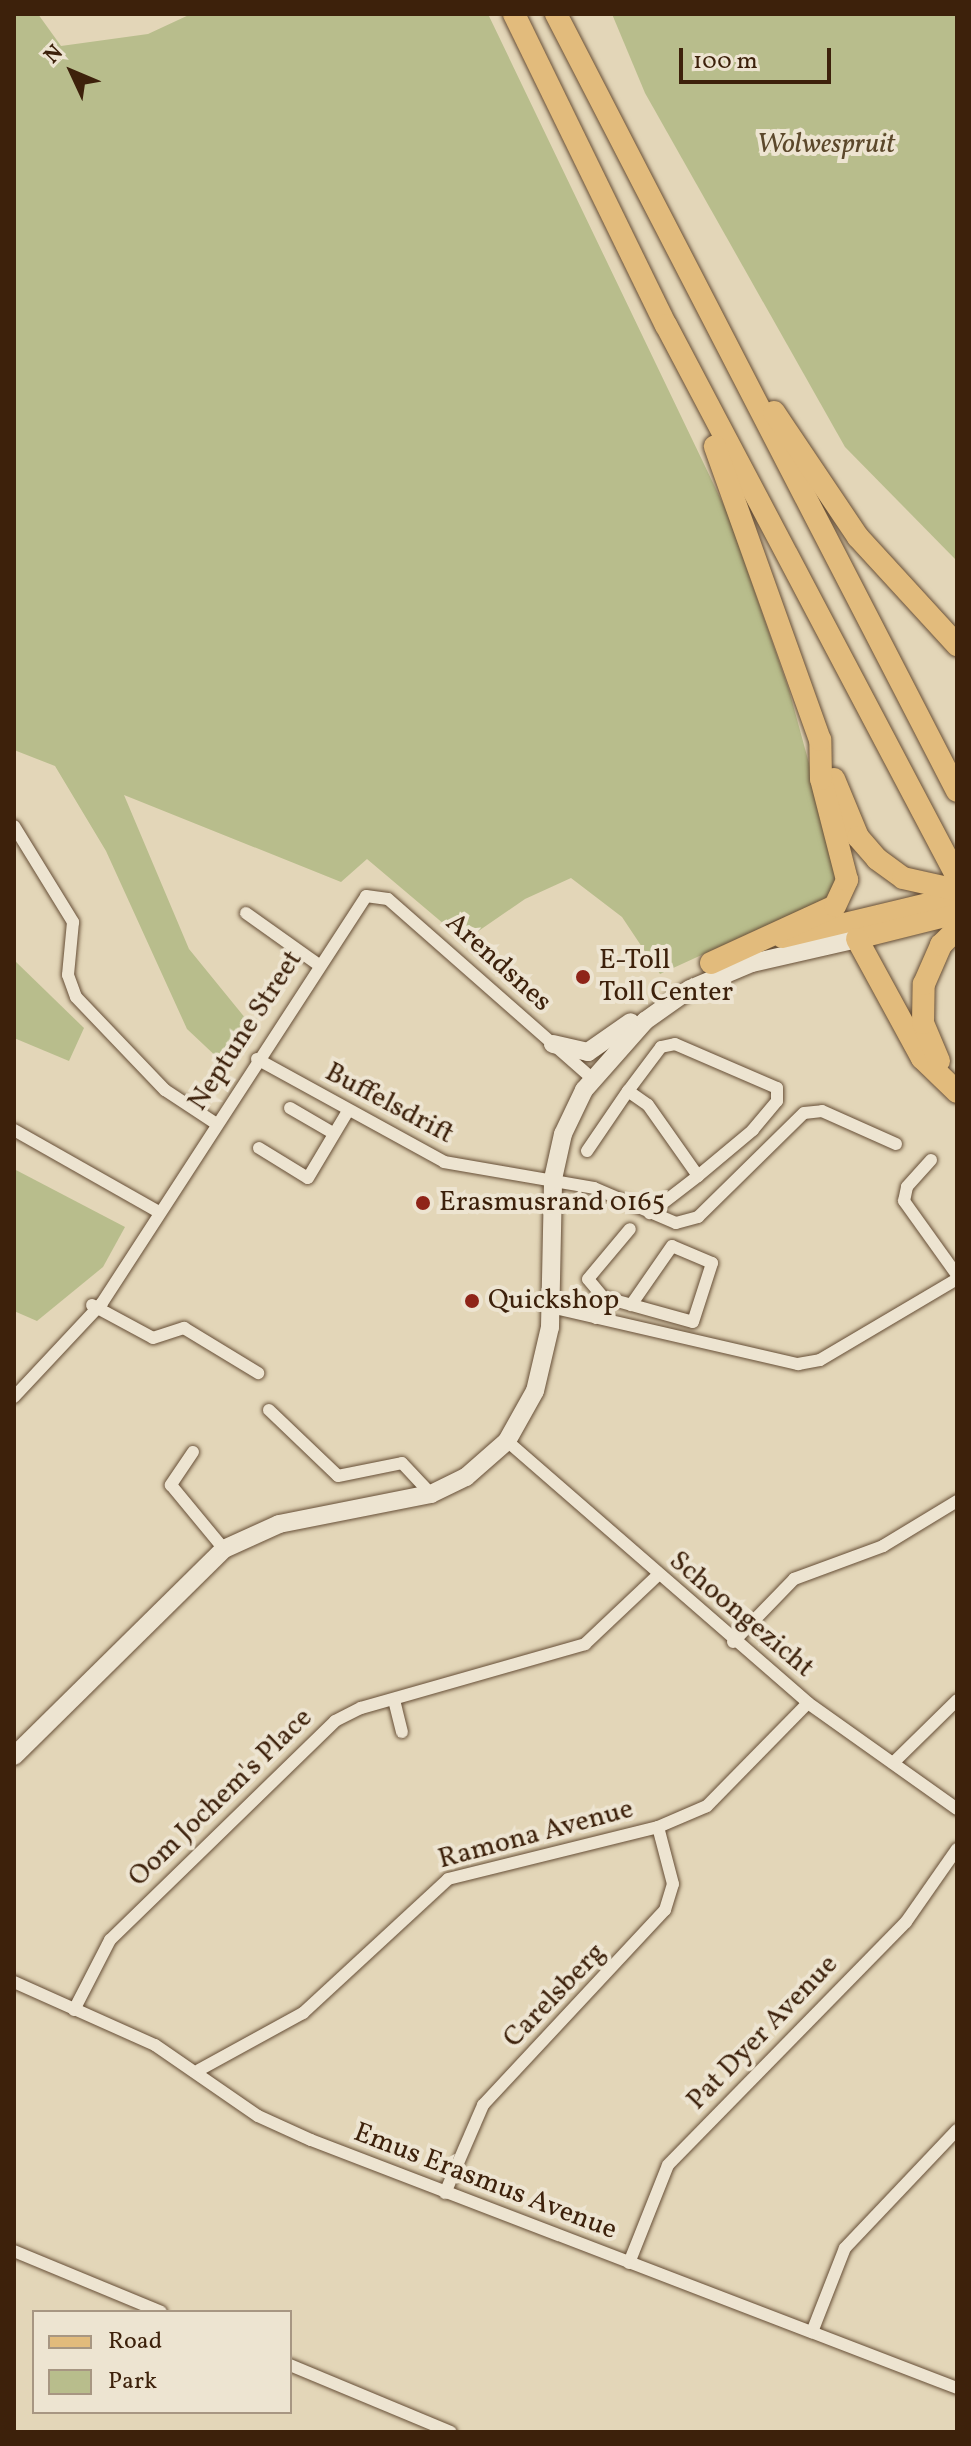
<!DOCTYPE html>
<html>
<head>
<meta charset="utf-8">
<style>
	body { margin:0 }
	#map { position:relative; width:971px; height:2446px; overflow:hidden; background:#e3d6b8; font-family:Vollkorn,serif }
	div>[style] { position:absolute }
	.green>* { inset:0; background:#b8bd8c }
	.roads { filter:drop-shadow(0 0 2px #664e36) drop-shadow(0 0 2px #664e36) }
	.minor>* { height:12px; margin:-6px; padding:0 6px; transform-origin:6px; border-radius:6px; background:#ede4d1 }
	.secondary>* { height:18px; margin:-9px; padding:0 9px; transform-origin:9px; border-radius:9px; background:#ede4d1 }
	.primary>* { height:20px; margin:-10px; padding:0 10px; transform-origin:10px; border-radius:10px; background:#e2bb7c }
	.motorway>* { height:22px; margin:-11px; padding:0 11px; transform-origin:11px; border-radius:11px; background:#e2bb7c }
	.dots>* { width:22px; height:22px; translate:-50% -50%; box-sizing:border-box; border:4px solid #ede4d1; border-radius:50% }
	span { translate:-50% -50%; white-space:nowrap; text-align:center; line-height:1.15; -webkit-text-stroke:8px #ede4d1; paint-order:stroke }
	.park-label { font-size:28px; color:#5c482b; font-style:italic }
	.poi-label { font-size:28px; color:#3d210b }
	.left { translate:0 -50%; text-align:left }
	.street-label { font-size:28px; color:#3d210b }
	.frame { position:absolute; inset:0; border:16px solid #3d210b; pointer-events:none }
	.legend { position:absolute; left:32px; top:2310px; width:260px; height:104px; box-sizing:border-box; background:#ede4d1; border:2px solid #a79682; margin:0; padding:10px 14px; list-style:none; font-size:24px; color:#3d210b }
	.legend li { display:flex; align-items:center; gap:16px; height:40px }
	.legend b { width:40px; border:2px solid #a79682 }
	.north { position:absolute; left:32px; top:32px; width:80px; height:80px; -webkit-text-stroke:6px #ede4d1; paint-order:stroke; rotate:314deg; font-size:22px; font-weight:700; line-height:32px; text-align:center; color:#3d210b }
	.north::after { content:''; display:block; margin:auto; width:28px; height:36px; background:#3d210b; clip-path:polygon(50% 0,100% 100%,50% 72%,0 100%) }
	.scale { position:absolute; left:679px; top:48px; width:152px; height:36px; box-sizing:border-box; border:4px solid #3d210b; border-top:0; padding-left:10px; font-size:24px; line-height:28px; white-space:nowrap; color:#3d210b; -webkit-text-stroke:6px #ede4d1; paint-order:stroke }
</style>
</head>
<body>
<div id="map">
	<div class="green">
		<i style="clip-path:polygon(38px 14px,61px 46px,148px 34px,191px 14px,488px 14px,727px 512px,789px 690px,816px 789px,836px 881px,829px 897px,660px 974px,622px 917px,571px 878px,525px 899px,464px 941px,367px 859px,341px 882px,124px 795px,189px 949px,246px 1019px,221px 1061px,187px 1029px,106px 851px,55px 766px,14px 750px,14px 16px)"></i>
		<i style="clip-path:polygon(612px 14px,957px 14px,957px 561px,845px 447px,645px 93px)"></i>
		<i style="clip-path:polygon(14px 960px,84px 1028px,69px 1061px,14px 1038px)"></i>
		<i style="clip-path:polygon(14px 1169px,125px 1227px,103px 1267px,37px 1321px,14px 1311px)"></i>
	</div>
	<div class="roads">
		<div class="minor">
			<i style="left:14px;top:826px;width:113px;rotate:58.4deg"></i>
			<i style="left:73px;top:922px;width:53px;rotate:95.4deg"></i>
			<i style="left:68px;top:975px;width:23px;rotate:70deg"></i>
			<i style="left:76px;top:997px;width:129px;rotate:46.3deg"></i>
			<i style="left:165px;top:1090px;width:60px;rotate:33.4deg"></i>
			<i style="left:246px;top:913px;width:90px;rotate:35.5deg"></i>
			<i style="left:257px;top:1059px;width:213px;rotate:28.8deg"></i>
			<i style="left:444px;top:1162px;width:152px;rotate:9.8deg"></i>
			<i style="left:594px;top:1188px;width:89px;rotate:23.1deg"></i>
			<i style="left:676px;top:1223px;width:23px;rotate:-15deg"></i>
			<i style="left:698px;top:1217px;width:148px;rotate:-44.5deg"></i>
			<i style="left:804px;top:1113px;width:18px;rotate:-6deg"></i>
			<i style="left:822px;top:1111px;width:81px;rotate:24deg"></i>
			<i style="left:628px;top:1091px;width:55px;rotate:-53.1deg"></i>
			<i style="left:661px;top:1047px;width:14px;rotate:-12deg"></i>
			<i style="left:675px;top:1044px;width:111px;rotate:23.3deg"></i>
			<i style="left:777px;top:1088px;width:13px;rotate:90deg"></i>
			<i style="left:777px;top:1101px;width:38px;rotate:130deg"></i>
			<i style="left:753px;top:1130px;width:72px;rotate:140.1deg"></i>
			<i style="left:290px;top:1108px;width:50px;rotate:30.2deg"></i>
			<i style="left:14px;top:1130px;width:167px;rotate:29.5deg"></i>
			<i style="left:259px;top:1148px;width:57px;rotate:31.5deg"></i>
			<i style="left:308px;top:1178px;width:78px;rotate:-59.2deg"></i>
			<i style="left:587px;top:1151px;width:73px;rotate:-55.7deg"></i>
			<i style="left:628px;top:1091px;width:24px;rotate:35deg"></i>
			<i style="left:648px;top:1105px;width:87px;rotate:54.8deg"></i>
			<i style="left:698px;top:1176px;width:61px;rotate:142.4deg"></i>
			<i style="left:931px;top:1160px;width:36px;rotate:132deg"></i>
			<i style="left:907px;top:1187px;width:14px;rotate:102deg"></i>
			<i style="left:904px;top:1201px;width:91px;rotate:54.4deg"></i>
			<i style="left:603px;top:1297px;width:23px;rotate:-130deg"></i>
			<i style="left:588px;top:1279px;width:65px;rotate:-50deg"></i>
			<i style="left:92px;top:1305px;width:69px;rotate:28.4deg"></i>
			<i style="left:153px;top:1338px;width:33px;rotate:-18deg"></i>
			<i style="left:184px;top:1328px;width:87px;rotate:31.3deg"></i>
			<i style="left:546px;top:1306px;width:259px;rotate:13deg"></i>
			<i style="left:798px;top:1364px;width:22px;rotate:-10deg"></i>
			<i style="left:820px;top:1360px;width:159px;rotate:-30.6deg"></i>
			<i style="left:596px;top:1318px;width:22px;rotate:-72deg"></i>
			<i style="left:603px;top:1297px;width:93px;rotate:15.5deg"></i>
			<i style="left:693px;top:1322px;width:62px;rotate:-72.1deg"></i>
			<i style="left:712px;top:1263px;width:43px;rotate:-157deg"></i>
			<i style="left:672px;top:1246px;width:72px;rotate:124.8deg"></i>
			<i style="left:14px;top:1397px;width:129px;rotate:-46.9deg"></i>
			<i style="left:102px;top:1303px;width:485px;rotate:-57deg"></i>
			<i style="left:366px;top:896px;width:22px;rotate:8deg"></i>
			<i style="left:388px;top:899px;width:273px;rotate:41.3deg"></i>
			<i style="left:269px;top:1410px;width:95px;rotate:43.7deg"></i>
			<i style="left:338px;top:1476px;width:65px;rotate:-11.5deg"></i>
			<i style="left:402px;top:1463px;width:42px;rotate:46.9deg"></i>
			<i style="left:507px;top:1441px;width:399px;rotate:41deg"></i>
			<i style="left:808px;top:1703px;width:183px;rotate:35.4deg"></i>
			<i style="left:193px;top:1452px;width:40px;rotate:124deg"></i>
			<i style="left:171px;top:1485px;width:83px;rotate:50.4deg"></i>
			<i style="left:733px;top:1642px;width:88px;rotate:-45.9deg"></i>
			<i style="left:794px;top:1579px;width:95px;rotate:-20.3deg"></i>
			<i style="left:883px;top:1546px;width:87px;rotate:-31.3deg"></i>
			<i style="left:394px;top:1700px;width:33px;rotate:76deg"></i>
			<i style="left:893px;top:1763px;width:90px;rotate:-44.5deg"></i>
			<i style="left:14px;top:1982px;width:154px;rotate:24.1deg"></i>
			<i style="left:155px;top:2045px;width:125px;rotate:34.6deg"></i>
			<i style="left:258px;top:2116px;width:58px;rotate:24.4deg"></i>
			<i style="left:311px;top:2140px;width:692px;rotate:21deg"></i>
			<i style="left:74px;top:2010px;width:79px;rotate:-62.8deg"></i>
			<i style="left:110px;top:1940px;width:314px;rotate:-44.2deg"></i>
			<i style="left:335px;top:1721px;width:29px;rotate:-27deg"></i>
			<i style="left:361px;top:1708px;width:233px;rotate:-15.9deg"></i>
			<i style="left:585px;top:1644px;width:99px;rotate:-43.4deg"></i>
			<i style="left:199px;top:2070px;width:119px;rotate:-28.7deg"></i>
			<i style="left:303px;top:2013px;width:197px;rotate:-42.7deg"></i>
			<i style="left:448px;top:1879px;width:216px;rotate:-13.9deg"></i>
			<i style="left:658px;top:1827px;width:53px;rotate:-23.2deg"></i>
			<i style="left:707px;top:1806px;width:144px;rotate:-45.6deg"></i>
			<i style="left:445px;top:2193px;width:96px;rotate:-66.6deg"></i>
			<i style="left:483px;top:2105px;width:267px;rotate:-47deg"></i>
			<i style="left:665px;top:1910px;width:27px;rotate:-73deg"></i>
			<i style="left:673px;top:1884px;width:59px;rotate:-104.7deg"></i>
			<i style="left:14px;top:2251px;width:159px;rotate:22.5deg"></i>
			<i style="left:629px;top:2263px;width:105px;rotate:-68.3deg"></i>
			<i style="left:668px;top:2165px;width:340px;rotate:-45.6deg"></i>
			<i style="left:906px;top:1922px;width:89px;rotate:-55.1deg"></i>
			<i style="left:812px;top:2332px;width:90px;rotate:-68.6deg"></i>
			<i style="left:845px;top:2248px;width:163px;rotate:-46.5deg"></i>
			<i style="left:290px;top:2365px;width:174px;rotate:22.6deg"></i>
		</div>
		<div class="secondary">
			<i style="left:553px;top:1044px;width:36px;rotate:13deg"></i>
			<i style="left:588px;top:1052px;width:52px;rotate:-34.9deg"></i>
			<i style="left:14px;top:1756px;width:295px;rotate:-44.6deg"></i>
			<i style="left:224px;top:1549px;width:60px;rotate:-24.4deg"></i>
			<i style="left:279px;top:1524px;width:155px;rotate:-11.2deg"></i>
			<i style="left:431px;top:1494px;width:39px;rotate:-26deg"></i>
			<i style="left:466px;top:1477px;width:55px;rotate:-41.3deg"></i>
			<i style="left:507px;top:1441px;width:57px;rotate:-60.8deg"></i>
			<i style="left:535px;top:1391px;width:66px;rotate:-76.8deg"></i>
			<i style="left:550px;top:1327px;width:148px;rotate:-88.8deg"></i>
			<i style="left:553px;top:1179px;width:46px;rotate:-77.5deg"></i>
			<i style="left:563px;top:1134px;width:49px;rotate:-64.5deg"></i>
			<i style="left:584px;top:1090px;width:92px;rotate:-48.5deg"></i>
			<i style="left:645px;top:1021px;width:55px;rotate:-35.4deg"></i>
			<i style="left:690px;top:989px;width:67px;rotate:-22.8deg"></i>
			<i style="left:752px;top:963px;width:108px;rotate:-12.9deg"></i>
		</div>
		<div class="primary">
			<i style="left:782px;top:938px;width:180px;rotate:-13.5deg"></i>
			<i style="left:857px;top:939px;width:103px;rotate:-14deg"></i>
		</div>
		<div class="motorway">
			<i style="left:514px;top:14px;width:346px;rotate:64deg"></i>
			<i style="left:666px;top:325px;width:624px;rotate:62.2deg"></i>
			<i style="left:556px;top:14px;width:874px;rotate:62.7deg"></i>
			<i style="left:774px;top:412px;width:151px;rotate:56.1deg"></i>
			<i style="left:858px;top:537px;width:147px;rotate:47.5deg"></i>
			<i style="left:834px;top:779px;width:63px;rotate:67.5deg"></i>
			<i style="left:858px;top:837px;width:29px;rotate:49deg"></i>
			<i style="left:877px;top:859px;width:32px;rotate:36deg"></i>
			<i style="left:903px;top:878px;width:55px;rotate:12.5deg"></i>
			<i style="left:857px;top:939px;width:136px;rotate:61.4deg"></i>
			<i style="left:922px;top:1058px;width:49px;rotate:44.2deg"></i>
			<i style="left:711px;top:963px;width:136px;rotate:-24.7deg"></i>
			<i style="left:835px;top:906px;width:29px;rotate:-65deg"></i>
			<i style="left:847px;top:880px;width:104px;rotate:-104.4deg"></i>
			<i style="left:821px;top:779px;width:39px;rotate:-91deg"></i>
			<i style="left:820px;top:740px;width:312px;rotate:-109.7deg"></i>
			<i style="left:939px;top:1061px;width:41px;rotate:-112.8deg"></i>
			<i style="left:923px;top:1023px;width:39px;rotate:-89deg"></i>
			<i style="left:924px;top:984px;width:43px;rotate:-66.4deg"></i>
			<i style="left:941px;top:945px;width:23px;rotate:-45deg"></i>
		</div>
	</div>
	<div class="dots">
		<i style="left:583px;top:977px;background:#8f2418"></i>
		<i style="left:423px;top:1203px;background:#8f2418"></i>
		<i style="left:472px;top:1301px;background:#8f2418"></i>
	</div>
	<div class="park-label">
		<span style="left:826px;top:145px">Wolwespruit</span>
	</div>
	<div class="poi-label">
		<span class="left" style="left:599px;top:977px">E-Toll<br>Toll Center</span>
		<span class="left" style="left:439px;top:1203px">Erasmusrand 0165</span>
		<span class="left" style="left:488px;top:1301px">Quickshop</span>
	</div>
	<div class="street-label">
		<span style="left:498px;top:963px;rotate:42deg">Arendsnes</span>
		<span style="left:246px;top:1031px;rotate:-57deg">Neptune Street</span>
		<span style="left:389px;top:1104px;rotate:28deg">Buffelsdrift</span>
		<span style="left:741px;top:1615px;rotate:40deg">Schoongezicht</span>
		<span style="left:221px;top:1798px;rotate:-44deg">Oom Jochem's Place</span>
		<span style="left:536px;top:1835px;rotate:-15deg">Ramona Avenue</span>
		<span style="left:555px;top:1996px;rotate:-46deg">Carelsberg</span>
		<span style="left:763px;top:2033px;rotate:-46deg">Pat Dyer Avenue</span>
		<span style="left:485px;top:2182px;rotate:21deg">Emus Erasmus Avenue</span>
	</div>
	<div class="frame"></div>
	<ul class="legend">
	<li><b style="height:10px;background:#e2bb7c"></b>Road</li>
	<li><b style="height:22px;background:#b8bd8c"></b>Park</li>
	</ul>
	<div class="north">N</div>
	<div class="scale">100 m</div>
</div>
</body>
</html>
